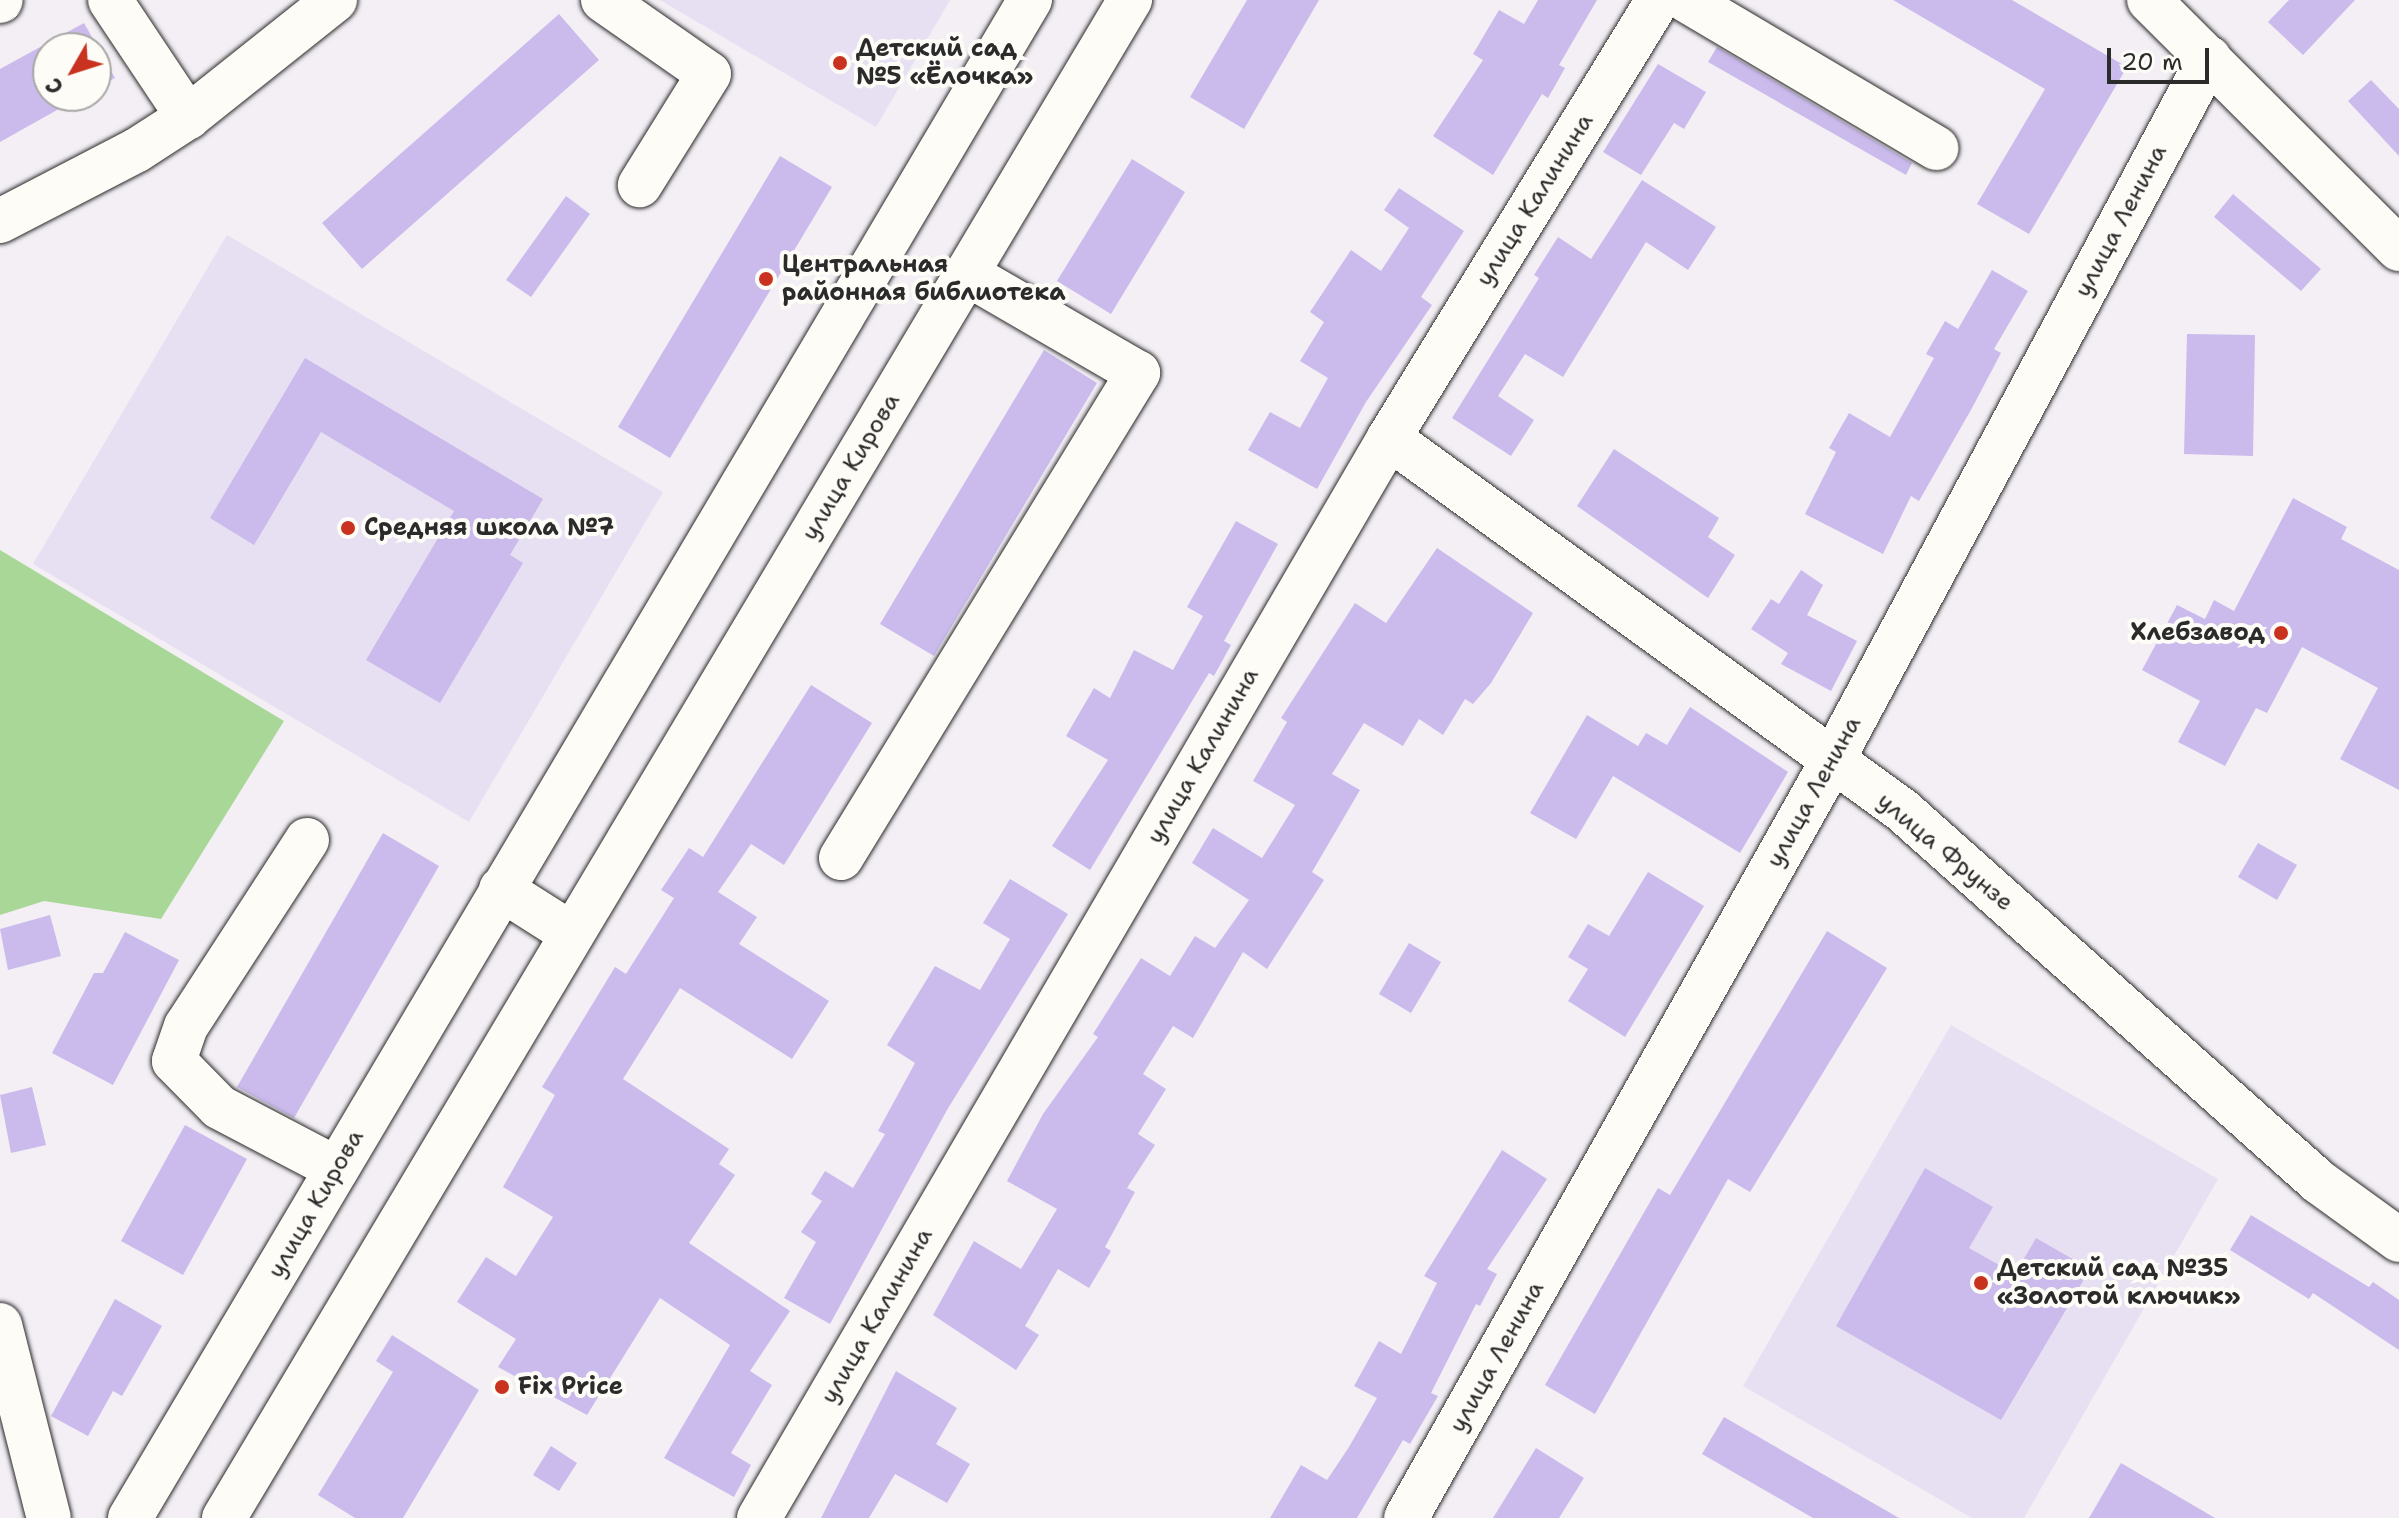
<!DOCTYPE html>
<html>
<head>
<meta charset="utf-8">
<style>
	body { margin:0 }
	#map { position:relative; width:2399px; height:1518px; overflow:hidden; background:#f3eff5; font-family:"Shantell Sans",sans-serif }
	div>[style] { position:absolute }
	.built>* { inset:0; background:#e7dff2 }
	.green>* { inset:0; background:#a8d797 }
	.building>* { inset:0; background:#cbbbec }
	.roads { filter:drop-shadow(0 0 2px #2b2b2b) drop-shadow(0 0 2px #2b2b2b) }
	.minor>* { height:44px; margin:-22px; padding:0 22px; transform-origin:22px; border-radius:22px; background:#fdfcf7 }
	.major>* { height:44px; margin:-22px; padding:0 22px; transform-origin:22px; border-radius:22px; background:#fdfcf7 }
	.dots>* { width:22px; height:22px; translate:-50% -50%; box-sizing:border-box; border:4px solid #fdfcf7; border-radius:50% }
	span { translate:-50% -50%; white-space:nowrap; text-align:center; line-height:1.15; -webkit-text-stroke:8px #fdfcf7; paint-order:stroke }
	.poi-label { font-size:24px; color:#2b2b2b; font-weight:700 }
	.left { translate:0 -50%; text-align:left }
	.right { translate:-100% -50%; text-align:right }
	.street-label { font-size:24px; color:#2b2b2b }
	.north { position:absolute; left:32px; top:32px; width:80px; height:80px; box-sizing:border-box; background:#fdfcf7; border:2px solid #a9a8a5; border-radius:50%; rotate:231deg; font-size:22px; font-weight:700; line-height:32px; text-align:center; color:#2b2b2b }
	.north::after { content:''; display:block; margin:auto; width:28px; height:36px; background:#c8321e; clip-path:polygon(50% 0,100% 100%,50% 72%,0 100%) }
	.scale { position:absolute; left:2107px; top:48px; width:102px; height:36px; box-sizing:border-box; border:4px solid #2b2b2b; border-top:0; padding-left:10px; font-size:24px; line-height:28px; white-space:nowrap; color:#2b2b2b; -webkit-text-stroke:6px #fdfcf7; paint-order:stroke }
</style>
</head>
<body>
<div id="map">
	<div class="built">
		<i style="clip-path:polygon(660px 0,950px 0,876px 127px)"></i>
		<i style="clip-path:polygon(227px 235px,663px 492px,469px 822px,33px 564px)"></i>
		<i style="clip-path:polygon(1951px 1025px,2218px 1179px,2024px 1518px,1972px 1518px,1743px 1386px)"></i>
	</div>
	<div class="green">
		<i style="clip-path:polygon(0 550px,284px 721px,161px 919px,44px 901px,0 915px)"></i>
	</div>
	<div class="building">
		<i style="clip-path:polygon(1247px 0,1319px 0,1244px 129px,1190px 97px)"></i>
		<i style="clip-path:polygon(1538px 0,1597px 0,1559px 65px,1565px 68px,1548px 98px,1542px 94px,1493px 175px,1433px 136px,1483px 60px,1473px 54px,1499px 10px,1524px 24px)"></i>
		<i style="clip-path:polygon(1893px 0,2012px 0,2127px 67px,2029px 234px,1977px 204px,2045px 89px)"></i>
		<i style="clip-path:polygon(2289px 0,2355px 0,2303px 55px,2268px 22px)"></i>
		<i style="clip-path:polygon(559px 14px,599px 60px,362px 269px,322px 223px)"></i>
		<i style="clip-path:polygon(84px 23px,115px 78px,96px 88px,96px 48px,48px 48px,48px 96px,82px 96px,0 142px,0 69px)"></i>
		<i style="clip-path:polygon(1717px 47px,1912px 163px,1906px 175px,1708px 62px)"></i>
		<i style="clip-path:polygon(1658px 64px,1706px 92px,1684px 129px,1674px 123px,1641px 175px,1603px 152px)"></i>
		<i style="clip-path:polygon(2371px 80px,2399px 109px,2399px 156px,2348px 101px)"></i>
		<i style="clip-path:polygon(780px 156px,832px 187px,670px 458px,618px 427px)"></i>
		<i style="clip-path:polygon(1132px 159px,1185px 192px,1111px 314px,1057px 281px)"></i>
		<i style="clip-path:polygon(1642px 180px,1716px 227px,1688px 270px,1646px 242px,1563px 377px,1525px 354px,1498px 396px,1534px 420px,1511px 456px,1452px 418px,1539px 278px,1534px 275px,1558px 237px,1591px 259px)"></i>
		<i style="clip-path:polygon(1399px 188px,1464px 231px,1421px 297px,1432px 305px,1366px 402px,1317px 489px,1248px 450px,1270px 412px,1300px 428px,1328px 378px,1300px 361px,1324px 322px,1310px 312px,1351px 250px,1381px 271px,1409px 228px,1384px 210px)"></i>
		<i style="clip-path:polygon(2233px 194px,2321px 269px,2301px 291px,2214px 217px)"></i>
		<i style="clip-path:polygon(566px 196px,590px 214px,531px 297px,506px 280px)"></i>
		<i style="clip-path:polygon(1992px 270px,2028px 291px,1994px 349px,2001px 353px,1972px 408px,1919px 501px,1911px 496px,1883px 554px,1805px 514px,1836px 452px,1829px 448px,1849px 413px,1890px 437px,1934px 358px,1926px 354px,1945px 321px,1958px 329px)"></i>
		<i style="clip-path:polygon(2187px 334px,2255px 335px,2253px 456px,2184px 454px)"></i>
		<i style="clip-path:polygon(1044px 350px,1097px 383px,934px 656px,880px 624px)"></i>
		<i style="clip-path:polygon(305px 358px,543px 499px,510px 555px,523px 563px,440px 703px,366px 660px,454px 511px,321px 432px,254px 545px,210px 518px)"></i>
		<i style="clip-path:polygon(1614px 449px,1719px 518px,1708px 537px,1735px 555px,1708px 598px,1577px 506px)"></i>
		<i style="clip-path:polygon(2293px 498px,2347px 527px,2341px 539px,2399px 570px,2399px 790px,2340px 759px,2378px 688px,2302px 647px,2267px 713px,2256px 708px,2225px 766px,2178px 742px,2200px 701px,2142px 670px,2177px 605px,2205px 619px,2214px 600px,2234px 611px)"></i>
		<i style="clip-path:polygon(1236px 521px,1278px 544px,1224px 641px,1231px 645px,1214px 676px,1209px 673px,1090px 870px,1052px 846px,1108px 760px,1066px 736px,1094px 688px,1110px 698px,1134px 650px,1173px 670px,1203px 616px,1187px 607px)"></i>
		<i style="clip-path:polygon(1437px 548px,1533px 613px,1491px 683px,1473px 704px,1465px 699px,1443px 735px,1419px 719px,1403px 746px,1364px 723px,1332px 774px,1360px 790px,1312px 872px,1324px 880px,1267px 969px,1243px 952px,1193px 1038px,1173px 1026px,1143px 1074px,1166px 1089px,1138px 1134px,1155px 1145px,1127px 1188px,1135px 1192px,1105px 1247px,1111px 1251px,1089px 1288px,1058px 1269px,1025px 1326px,1039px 1335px,1016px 1370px,933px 1315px,974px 1241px,1021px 1269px,1057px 1209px,1007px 1181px,1043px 1114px,1098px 1037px,1093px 1034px,1141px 958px,1170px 976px,1195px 936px,1215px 948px,1249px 900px,1192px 863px,1213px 828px,1262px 858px,1295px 805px,1253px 781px,1287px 722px,1281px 718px,1355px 603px,1386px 623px)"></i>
		<i style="clip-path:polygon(1801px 570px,1823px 585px,1807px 615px,1857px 641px,1831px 691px,1781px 664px,1788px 653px,1751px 629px,1771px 599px,1779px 604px)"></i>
		<i style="clip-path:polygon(811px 685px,872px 723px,784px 865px,751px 844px,718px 892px,757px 917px,739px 944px,829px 1001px,792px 1059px,680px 988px,623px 1079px,729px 1149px,719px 1164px,735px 1175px,689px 1243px,790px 1311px,750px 1371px,772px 1385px,731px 1453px,751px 1465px,734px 1497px,664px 1458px,730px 1345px,660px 1298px,587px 1415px,498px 1367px,516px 1339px,457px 1302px,486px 1257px,516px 1276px,553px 1217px,503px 1187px,555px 1095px,542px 1087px,615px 967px,626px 974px,674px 898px,661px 890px,689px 848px,703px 857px)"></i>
		<i style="clip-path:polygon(1690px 707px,1788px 772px,1740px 853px,1613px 776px,1576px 839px,1530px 813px,1587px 715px,1638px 746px,1646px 733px,1667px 745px)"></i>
		<i style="clip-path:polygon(383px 833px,439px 866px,294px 1118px,237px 1087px)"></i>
		<i style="clip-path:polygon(2258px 843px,2297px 865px,2277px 900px,2238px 877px)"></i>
		<i style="clip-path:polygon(1648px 872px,1704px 906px,1625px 1037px,1568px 1001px,1588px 969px,1568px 957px,1588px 924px,1609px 936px)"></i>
		<i style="clip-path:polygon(1010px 879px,1068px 914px,947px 1110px,830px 1324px,784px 1298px,816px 1242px,801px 1232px,822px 1201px,811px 1194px,825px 1171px,853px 1188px,885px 1134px,878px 1131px,915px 1063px,887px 1045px,935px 966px,980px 990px,1010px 939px,983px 923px)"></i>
		<i style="clip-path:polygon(50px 915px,61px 956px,8px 970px,0 929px)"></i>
		<i style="clip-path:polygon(1827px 931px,1887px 968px,1750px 1192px,1728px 1179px,1595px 1414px,1545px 1385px,1658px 1188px,1670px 1195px)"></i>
		<i style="clip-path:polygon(125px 932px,179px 960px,113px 1085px,52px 1053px,94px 973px,103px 973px)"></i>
		<i style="clip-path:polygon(1409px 943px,1441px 962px,1411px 1013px,1379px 994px)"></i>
		<i style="clip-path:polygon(32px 1087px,46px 1145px,11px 1153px,0 1095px)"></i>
		<i style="clip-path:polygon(185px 1125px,247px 1159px,183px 1275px,121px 1241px)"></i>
		<i style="clip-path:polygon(1502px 1150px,1547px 1179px,1487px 1269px,1497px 1274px,1480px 1306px,1476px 1304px,1431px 1393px,1438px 1396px,1410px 1444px,1403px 1440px,1357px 1518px,1270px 1518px,1301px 1465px,1327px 1480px,1349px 1447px,1377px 1398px,1354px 1386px,1379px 1341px,1401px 1354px,1437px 1283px,1424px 1276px)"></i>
		<i style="clip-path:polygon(1925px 1168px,1993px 1207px,1969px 1248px,2015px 1274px,2036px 1238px,2090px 1269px,2001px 1420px,1836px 1326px)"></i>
		<i style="clip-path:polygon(2251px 1215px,2369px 1287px,2373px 1282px,2399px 1300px,2399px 1350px,2313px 1293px,2309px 1299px,2230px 1250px)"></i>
		<i style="clip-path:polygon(115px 1299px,162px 1326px,122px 1396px,113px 1391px,88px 1436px,51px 1416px)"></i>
		<i style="clip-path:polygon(392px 1335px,479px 1390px,403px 1518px,355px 1518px,318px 1495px,393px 1372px,376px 1361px)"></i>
		<i style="clip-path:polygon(896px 1371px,957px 1408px,936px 1444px,970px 1464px,947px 1503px,895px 1474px,869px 1518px,821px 1518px)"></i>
		<i style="clip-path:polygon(1724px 1417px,1899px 1518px,1813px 1518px,1702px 1454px)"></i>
		<i style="clip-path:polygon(551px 1446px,577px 1463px,559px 1491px,533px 1475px)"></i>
		<i style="clip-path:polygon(1536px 1448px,1584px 1478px,1559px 1518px,1493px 1518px)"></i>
		<i style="clip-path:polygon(2121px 1463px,2215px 1518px,2089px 1518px)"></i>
	</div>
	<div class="roads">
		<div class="minor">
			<i style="left:110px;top:0;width:141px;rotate:56.3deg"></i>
			<i style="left:603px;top:0;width:129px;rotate:34.9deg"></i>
			<i style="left:709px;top:74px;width:131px;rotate:121.9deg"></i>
			<i style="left:1686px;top:0;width:291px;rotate:30.6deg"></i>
			<i style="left:2149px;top:0;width:353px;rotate:44.9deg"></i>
			<i style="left:0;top:1px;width:1px;rotate:-45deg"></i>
			<i style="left:0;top:221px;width:154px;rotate:-27.4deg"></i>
			<i style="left:137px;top:150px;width:61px;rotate:-32.9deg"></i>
			<i style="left:188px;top:117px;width:188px;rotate:-38.5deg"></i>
			<i style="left:1389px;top:438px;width:634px;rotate:35.95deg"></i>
			<i style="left:1902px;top:810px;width:559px;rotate:41.74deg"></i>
			<i style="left:2319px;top:1182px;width:99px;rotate:35.9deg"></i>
			<i style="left:307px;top:840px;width:222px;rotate:123deg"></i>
			<i style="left:186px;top:1026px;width:37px;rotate:109deg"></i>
			<i style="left:174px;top:1061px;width:64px;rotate:45.6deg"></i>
			<i style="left:219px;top:1107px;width:133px;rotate:27.7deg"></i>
			<i style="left:841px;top:858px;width:569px;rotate:-58.52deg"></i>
			<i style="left:1138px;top:373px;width:198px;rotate:-149.9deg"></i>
			<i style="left:501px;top:889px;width:84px;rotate:32.4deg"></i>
			<i style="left:130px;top:1518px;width:1765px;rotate:-59.34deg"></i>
			<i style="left:224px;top:1518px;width:1768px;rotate:-59.17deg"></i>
			<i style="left:759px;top:1518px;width:1250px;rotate:-59.74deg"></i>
			<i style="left:1389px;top:438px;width:514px;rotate:-58.44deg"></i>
			<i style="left:1406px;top:1518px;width:866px;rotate:-60.62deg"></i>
			<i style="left:1831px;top:763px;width:800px;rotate:-61.8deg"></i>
		</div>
		<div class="major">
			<i style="left:0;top:1325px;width:199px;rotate:75.8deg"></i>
		</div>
	</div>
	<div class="dots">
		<i style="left:840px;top:63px;background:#c8321e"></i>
		<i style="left:766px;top:279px;background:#c8321e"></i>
		<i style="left:348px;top:528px;background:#c8321e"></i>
		<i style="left:2281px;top:633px;background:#c8321e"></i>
		<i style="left:1981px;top:1283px;background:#c8321e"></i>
		<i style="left:502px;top:1387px;background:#c8321e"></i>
	</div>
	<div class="poi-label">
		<span class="left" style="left:856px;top:63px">Детский сад<br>№5 «Ёлочка»</span>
		<span class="left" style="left:782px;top:279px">Центральная<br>районная библиотека</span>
		<span class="left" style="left:364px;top:528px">Средняя школа №7</span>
		<span class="right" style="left:2265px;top:633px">Хлебзавод</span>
		<span class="left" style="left:1997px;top:1283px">Детский сад №35<br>«Золотой ключик»</span>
		<span class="left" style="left:518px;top:1387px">Fix Price</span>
	</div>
	<div class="street-label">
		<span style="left:1535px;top:200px;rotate:-58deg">улица Калинина</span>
		<span style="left:2121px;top:221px;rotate:-62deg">улица Ленина</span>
		<span style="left:851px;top:467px;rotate:-59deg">улица Кирова</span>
		<span style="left:1203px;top:756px;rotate:-60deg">улица Калинина</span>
		<span style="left:1814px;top:792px;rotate:-61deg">улица Ленина</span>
		<span style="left:1945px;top:852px;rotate:40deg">улица Фрунзе</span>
		<span style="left:316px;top:1204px;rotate:-60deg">улица Кирова</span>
		<span style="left:877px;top:1316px;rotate:-60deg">улица Калинина</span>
		<span style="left:1497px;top:1357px;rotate:-61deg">улица Ленина</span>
	</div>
	<div class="north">С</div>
	<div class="scale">20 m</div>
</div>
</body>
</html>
